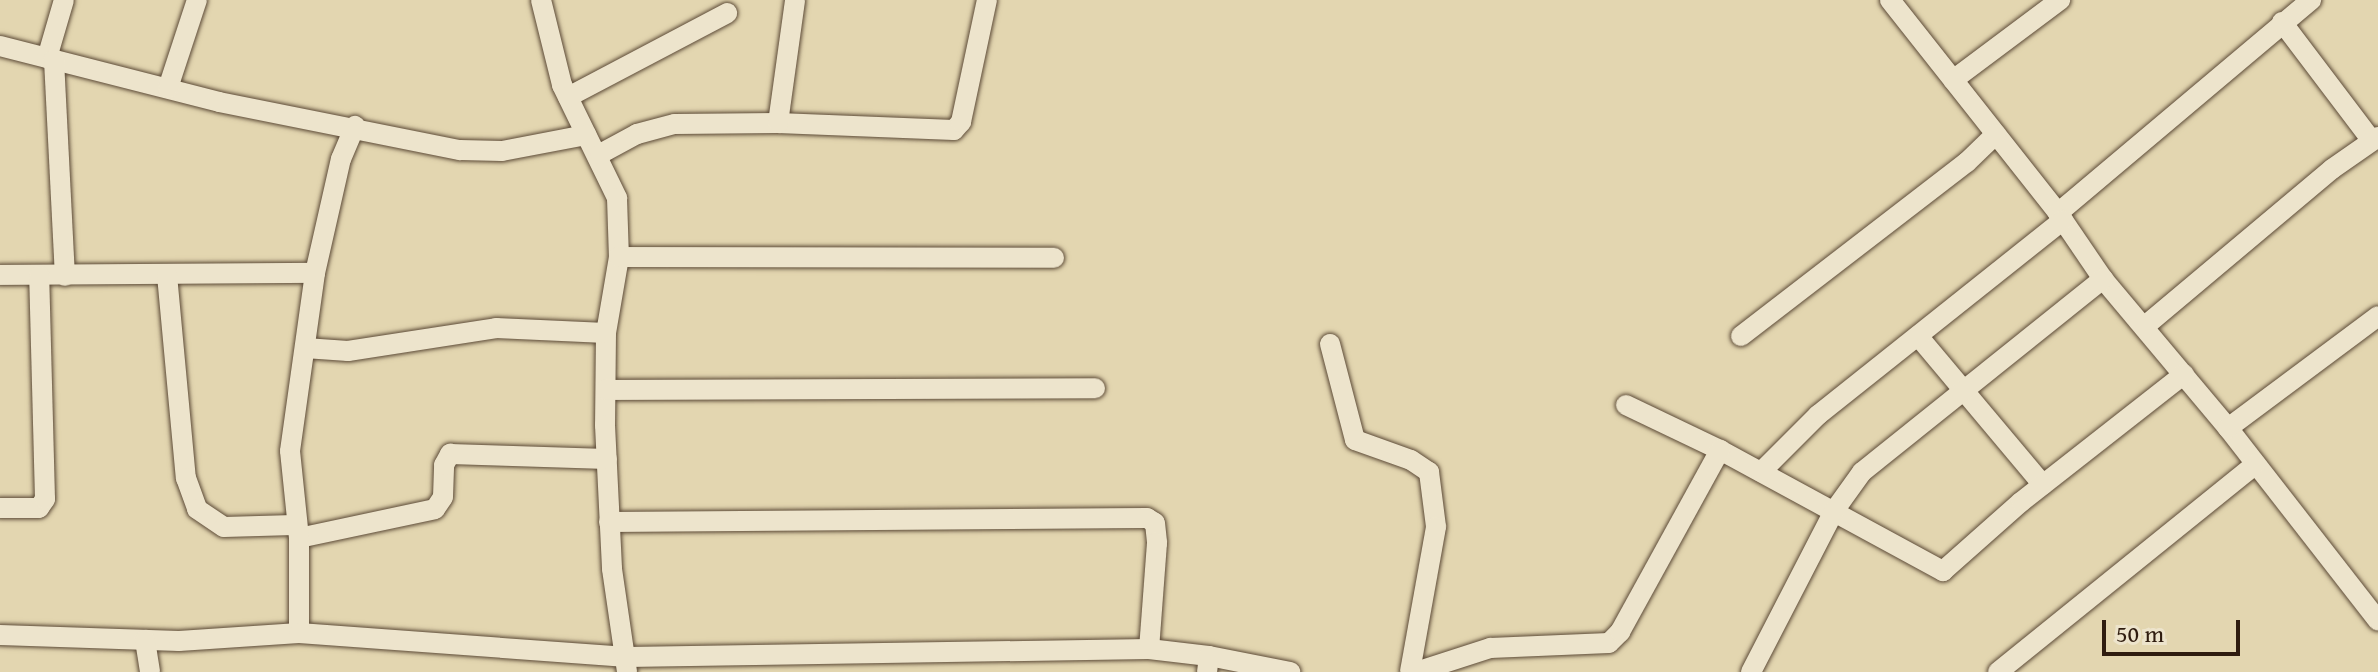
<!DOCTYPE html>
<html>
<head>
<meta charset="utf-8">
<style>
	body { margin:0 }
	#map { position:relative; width:2378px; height:672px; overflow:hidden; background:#e3d6b0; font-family:"Gentium Book Plus",serif }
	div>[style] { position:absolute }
	.roads { filter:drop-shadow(0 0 2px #5c4a37) drop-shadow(0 0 2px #5c4a37) }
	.street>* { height:20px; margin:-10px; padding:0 10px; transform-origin:10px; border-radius:10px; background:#ede4cc }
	span { translate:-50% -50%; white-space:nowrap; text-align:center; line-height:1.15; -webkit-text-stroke:8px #ede4cc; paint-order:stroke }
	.scale { position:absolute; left:2102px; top:620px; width:138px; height:36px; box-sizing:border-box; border:4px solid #2f1c0f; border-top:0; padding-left:10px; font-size:24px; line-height:28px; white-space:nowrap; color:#2f1c0f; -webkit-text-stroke:6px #ede4cc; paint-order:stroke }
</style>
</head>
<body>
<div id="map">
	<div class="roads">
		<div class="street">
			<i style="left:541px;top:0;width:88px;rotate:76.1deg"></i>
			<i style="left:562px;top:85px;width:126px;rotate:64deg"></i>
			<i style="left:617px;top:198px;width:59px;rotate:88.1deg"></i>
			<i style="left:619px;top:257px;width:77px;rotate:99.7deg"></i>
			<i style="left:606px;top:333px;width:92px;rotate:90.6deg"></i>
			<i style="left:605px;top:425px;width:144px;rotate:87.2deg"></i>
			<i style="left:612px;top:569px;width:104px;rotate:81.7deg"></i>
			<i style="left:1890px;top:0;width:271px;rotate:51.7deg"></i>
			<i style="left:2058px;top:213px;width:80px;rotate:55.7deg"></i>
			<i style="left:2103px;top:279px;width:194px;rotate:50deg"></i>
			<i style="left:2228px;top:428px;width:244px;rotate:52.1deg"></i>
			<i style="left:2282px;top:22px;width:149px;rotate:52.9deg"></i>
			<i style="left:0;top:46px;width:226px;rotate:14.3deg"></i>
			<i style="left:219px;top:102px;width:246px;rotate:11.3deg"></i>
			<i style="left:460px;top:150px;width:42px;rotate:1.4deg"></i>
			<i style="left:502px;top:151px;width:86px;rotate:-10.8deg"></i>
			<i style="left:47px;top:58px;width:60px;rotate:-73.7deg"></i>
			<i style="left:54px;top:60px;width:216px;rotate:87.1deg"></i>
			<i style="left:1953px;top:80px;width:134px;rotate:-36.8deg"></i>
			<i style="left:168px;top:88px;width:93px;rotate:-71.8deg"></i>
			<i style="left:568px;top:97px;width:180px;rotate:-27.8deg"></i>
			<i style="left:778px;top:123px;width:176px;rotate:2.3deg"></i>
			<i style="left:954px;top:130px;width:11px;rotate:-49deg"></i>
			<i style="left:961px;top:122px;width:125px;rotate:-78deg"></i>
			<i style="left:600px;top:154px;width:42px;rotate:-28.4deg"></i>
			<i style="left:637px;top:134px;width:39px;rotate:-15deg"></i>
			<i style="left:675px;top:124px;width:103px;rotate:-0.6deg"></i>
			<i style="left:778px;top:123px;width:124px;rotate:-82.1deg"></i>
			<i style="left:2058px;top:213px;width:331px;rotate:-40.1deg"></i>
			<i style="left:619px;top:257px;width:435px;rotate:0.1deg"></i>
			<i style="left:0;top:275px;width:315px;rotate:-0.4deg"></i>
			<i style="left:167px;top:275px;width:204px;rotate:84.7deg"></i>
			<i style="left:186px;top:478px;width:33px;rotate:70deg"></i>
			<i style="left:197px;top:509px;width:32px;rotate:34deg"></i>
			<i style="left:224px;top:527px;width:70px;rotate:-1.6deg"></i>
			<i style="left:2145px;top:326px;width:244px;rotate:-40deg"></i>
			<i style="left:2332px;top:169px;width:56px;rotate:-34.8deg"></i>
			<i style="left:1741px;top:336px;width:285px;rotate:-37.6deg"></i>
			<i style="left:1967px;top:162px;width:40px;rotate:-44deg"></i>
			<i style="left:1918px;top:336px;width:194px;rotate:50deg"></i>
			<i style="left:1330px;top:344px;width:99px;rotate:75.4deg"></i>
			<i style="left:1355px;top:440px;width:59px;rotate:19.7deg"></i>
			<i style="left:1411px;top:460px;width:22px;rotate:34deg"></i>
			<i style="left:1429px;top:472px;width:55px;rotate:82.7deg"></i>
			<i style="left:1436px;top:527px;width:147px;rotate:100.2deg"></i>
			<i style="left:305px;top:348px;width:43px;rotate:4deg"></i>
			<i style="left:348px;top:351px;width:150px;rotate:-8.8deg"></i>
			<i style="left:496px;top:328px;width:110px;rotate:2.6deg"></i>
			<i style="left:606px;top:390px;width:489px;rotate:-0.2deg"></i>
			<i style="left:1626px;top:405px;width:104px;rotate:25.6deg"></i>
			<i style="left:1720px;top:450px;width:254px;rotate:28.5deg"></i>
			<i style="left:1943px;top:571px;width:104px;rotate:-41.5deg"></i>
			<i style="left:2021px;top:502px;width:207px;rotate:-38.1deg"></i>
			<i style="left:2228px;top:428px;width:187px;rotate:-36.7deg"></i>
			<i style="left:1761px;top:472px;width:81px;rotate:-45deg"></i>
			<i style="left:1818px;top:415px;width:313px;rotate:-38.5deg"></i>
			<i style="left:0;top:508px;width:39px"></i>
			<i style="left:39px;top:508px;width:11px;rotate:-56deg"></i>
			<i style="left:45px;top:499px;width:223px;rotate:-91.5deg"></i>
			<i style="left:609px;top:522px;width:538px;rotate:-0.43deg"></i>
			<i style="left:1147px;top:518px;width:9px;rotate:32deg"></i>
			<i style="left:1155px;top:523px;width:20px;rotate:84deg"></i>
			<i style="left:1157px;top:543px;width:106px;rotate:94.3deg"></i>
			<i style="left:299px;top:538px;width:139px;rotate:-12deg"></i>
			<i style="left:435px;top:509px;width:14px;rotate:-56deg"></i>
			<i style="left:443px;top:497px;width:32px;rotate:-88deg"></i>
			<i style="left:444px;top:465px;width:13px;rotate:-61deg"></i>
			<i style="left:450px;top:454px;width:157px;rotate:1.8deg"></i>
			<i style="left:299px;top:633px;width:95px;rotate:-90deg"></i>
			<i style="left:299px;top:538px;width:87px;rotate:-95.9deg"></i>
			<i style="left:290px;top:451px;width:180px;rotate:-82deg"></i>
			<i style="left:315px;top:273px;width:117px;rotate:-77.2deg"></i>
			<i style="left:341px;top:159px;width:36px;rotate:-67deg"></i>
			<i style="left:0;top:635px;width:179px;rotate:1.9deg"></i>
			<i style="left:179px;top:641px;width:120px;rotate:-3.8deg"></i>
			<i style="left:299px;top:633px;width:329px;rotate:4.2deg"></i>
			<i style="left:627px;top:657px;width:522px;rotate:-0.88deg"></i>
			<i style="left:1149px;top:649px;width:60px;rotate:6.7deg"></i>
			<i style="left:1209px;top:656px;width:16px;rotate:97deg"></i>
			<i style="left:145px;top:640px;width:32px;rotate:81deg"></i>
			<i style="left:1209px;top:656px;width:83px;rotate:11.2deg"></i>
			<i style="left:1416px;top:672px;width:78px;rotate:-18deg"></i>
			<i style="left:1490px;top:648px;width:119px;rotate:-2.4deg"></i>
			<i style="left:1609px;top:643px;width:16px;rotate:-45deg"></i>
			<i style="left:1620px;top:632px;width:208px;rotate:-61.2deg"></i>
			<i style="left:1751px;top:672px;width:181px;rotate:-62.7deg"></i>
			<i style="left:1834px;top:511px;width:48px;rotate:-54.3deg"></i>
			<i style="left:1862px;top:472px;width:309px;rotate:-38.7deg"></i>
			<i style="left:1998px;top:672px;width:331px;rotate:-38.9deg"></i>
		</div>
	</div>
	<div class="scale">50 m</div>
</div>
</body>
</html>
